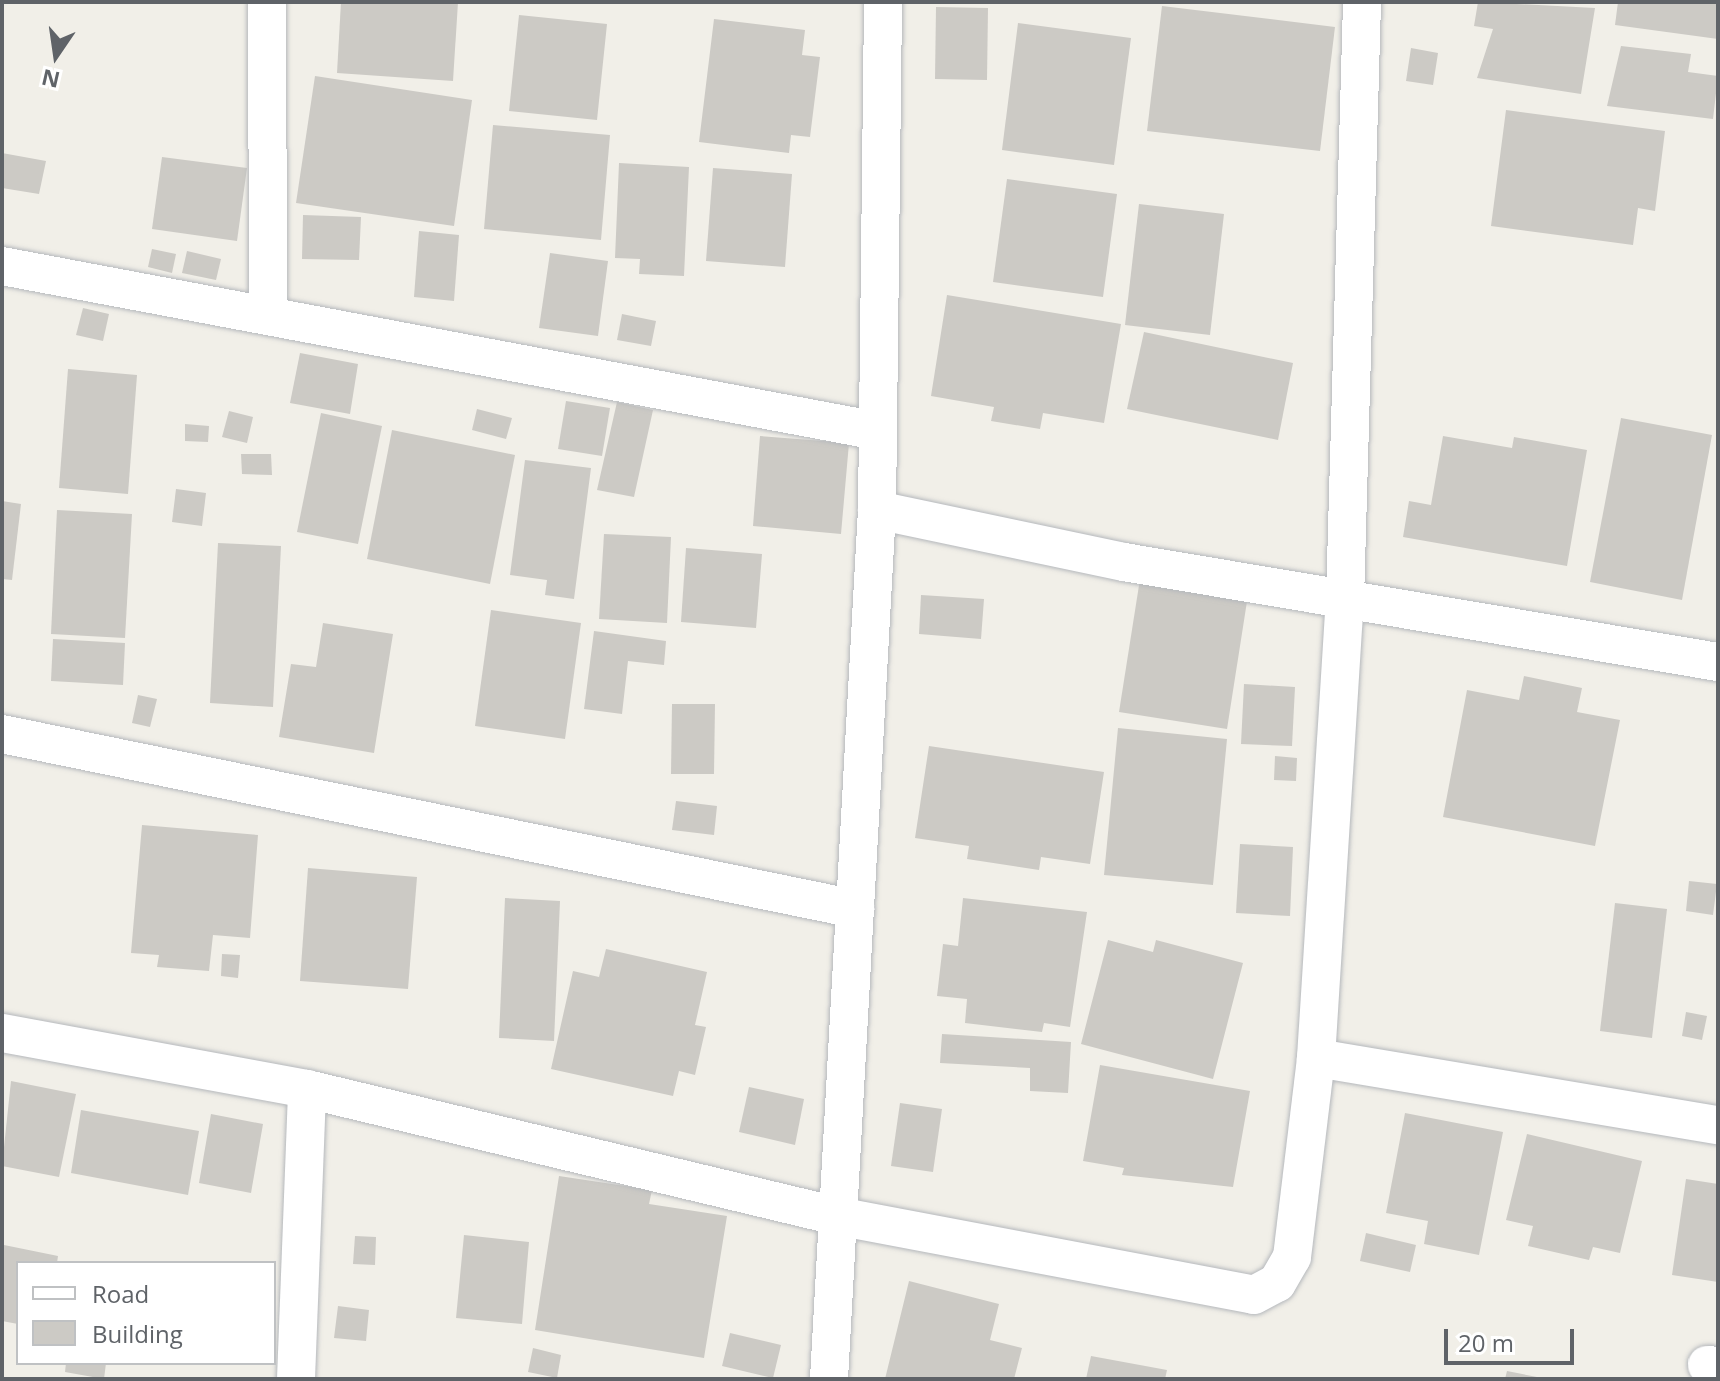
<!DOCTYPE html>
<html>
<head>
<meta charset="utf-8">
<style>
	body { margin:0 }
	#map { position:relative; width:1720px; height:1381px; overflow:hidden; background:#f1efe8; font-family:"Open Sans",sans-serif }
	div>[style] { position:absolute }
	.building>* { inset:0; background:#cccac5 }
	.roads { filter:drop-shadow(0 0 2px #b5b8bc) drop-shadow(0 0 2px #b5b8bc) }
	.street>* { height:38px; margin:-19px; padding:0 19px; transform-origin:19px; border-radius:19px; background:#fff }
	span { translate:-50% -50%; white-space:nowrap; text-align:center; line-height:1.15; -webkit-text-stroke:8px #fff; paint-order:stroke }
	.frame { position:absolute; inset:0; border:4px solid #5f6368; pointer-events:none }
	.legend { position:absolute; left:16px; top:1261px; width:260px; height:104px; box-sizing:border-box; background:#fff; border:2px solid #bfc1c3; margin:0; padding:10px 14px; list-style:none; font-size:24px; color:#5f6368 }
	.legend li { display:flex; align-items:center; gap:16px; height:40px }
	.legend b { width:40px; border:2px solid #bfc1c3 }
	.north { position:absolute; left:16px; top:16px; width:80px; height:80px; -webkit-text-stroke:6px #fff; paint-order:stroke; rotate:193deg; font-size:22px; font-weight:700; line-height:32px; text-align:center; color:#5f6368 }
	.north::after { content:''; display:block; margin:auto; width:28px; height:36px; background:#5f6368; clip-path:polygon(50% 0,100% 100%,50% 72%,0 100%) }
	.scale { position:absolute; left:1444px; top:1329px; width:130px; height:36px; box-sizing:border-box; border:4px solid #5f6368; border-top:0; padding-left:10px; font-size:24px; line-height:28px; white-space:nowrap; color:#5f6368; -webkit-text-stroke:6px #fff; paint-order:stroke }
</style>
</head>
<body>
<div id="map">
	<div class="building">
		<i style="clip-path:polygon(341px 2px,458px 2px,453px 81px,337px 73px)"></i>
		<i style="clip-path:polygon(1478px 2px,1595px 8px,1581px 94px,1477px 78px,1493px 29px,1474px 26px)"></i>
		<i style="clip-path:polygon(1618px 2px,1718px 2px,1718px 39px,1615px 25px)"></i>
		<i style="clip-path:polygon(1162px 6px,1335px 27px,1320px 151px,1147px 131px)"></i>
		<i style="clip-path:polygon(936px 7px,988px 8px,987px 80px,935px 79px)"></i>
		<i style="clip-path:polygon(519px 15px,607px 24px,597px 120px,509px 111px)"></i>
		<i style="clip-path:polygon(714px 19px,805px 30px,802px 55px,820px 57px,810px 137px,791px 135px,789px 153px,699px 142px)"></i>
		<i style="clip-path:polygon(1018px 23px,1131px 38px,1114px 165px,1002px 150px)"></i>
		<i style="clip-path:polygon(1621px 46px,1691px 54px,1688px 72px,1718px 76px,1713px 119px,1607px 106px)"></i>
		<i style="clip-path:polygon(1411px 48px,1438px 53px,1433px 85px,1406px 81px)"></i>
		<i style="clip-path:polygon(315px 76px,472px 100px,454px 226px,296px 203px)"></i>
		<i style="clip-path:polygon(1506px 110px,1665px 131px,1655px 211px,1638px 208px,1633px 245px,1491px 226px)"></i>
		<i style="clip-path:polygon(493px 125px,610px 135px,601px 240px,484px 229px)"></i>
		<i style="clip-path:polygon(2px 153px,46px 161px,39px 194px,2px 188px)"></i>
		<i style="clip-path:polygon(162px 157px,247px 168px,237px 241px,152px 229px)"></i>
		<i style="clip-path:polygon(619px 163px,689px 167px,684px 276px,639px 274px,640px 259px,615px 258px)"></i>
		<i style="clip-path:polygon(713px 168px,792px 174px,785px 267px,706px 261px)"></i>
		<i style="clip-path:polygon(1007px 179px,1117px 194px,1103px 297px,993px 282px)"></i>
		<i style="clip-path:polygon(1139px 204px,1224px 214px,1210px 335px,1125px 325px)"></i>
		<i style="clip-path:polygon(303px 215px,361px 217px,359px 260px,302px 259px)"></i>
		<i style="clip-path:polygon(419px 231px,459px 235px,454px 301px,414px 297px)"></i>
		<i style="clip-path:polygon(152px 249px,176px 254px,172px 273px,148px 267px)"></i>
		<i style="clip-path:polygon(187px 251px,221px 259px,216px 280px,182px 273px)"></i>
		<i style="clip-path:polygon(550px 253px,608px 261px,598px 336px,539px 328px)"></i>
		<i style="clip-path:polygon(947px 295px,1121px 324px,1104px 423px,1043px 413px,1040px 429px,991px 421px,994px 407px,931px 396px)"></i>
		<i style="clip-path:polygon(83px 308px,109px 314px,103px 341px,76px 335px)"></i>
		<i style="clip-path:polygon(622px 314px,656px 321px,651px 346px,617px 340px)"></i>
		<i style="clip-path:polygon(1144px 332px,1293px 363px,1278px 440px,1127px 409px)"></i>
		<i style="clip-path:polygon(300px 353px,358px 364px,350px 414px,290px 403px)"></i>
		<i style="clip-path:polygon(68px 369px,137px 375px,128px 494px,59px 488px)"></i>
		<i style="clip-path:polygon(566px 401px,610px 408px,602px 456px,558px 449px)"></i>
		<i style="clip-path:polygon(617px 402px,653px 410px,634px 497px,597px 490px)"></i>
		<i style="clip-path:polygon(477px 409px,512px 418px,506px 439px,472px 430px)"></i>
		<i style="clip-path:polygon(229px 411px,253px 417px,247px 443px,222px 437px)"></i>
		<i style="clip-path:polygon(321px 413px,382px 426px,358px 544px,297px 532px)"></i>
		<i style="clip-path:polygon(1621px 418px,1712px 435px,1682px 600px,1590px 582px)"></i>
		<i style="clip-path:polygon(185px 424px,209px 426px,208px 442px,185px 441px)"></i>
		<i style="clip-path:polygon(392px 430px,515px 455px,490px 584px,367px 559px)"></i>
		<i style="clip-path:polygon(760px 436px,849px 443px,841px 534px,753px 526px)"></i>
		<i style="clip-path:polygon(1443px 436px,1512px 448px,1514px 437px,1587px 450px,1567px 566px,1403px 537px,1409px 501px,1431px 505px)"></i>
		<i style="clip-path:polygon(241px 454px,271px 454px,272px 475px,242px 474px)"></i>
		<i style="clip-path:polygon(525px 460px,591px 468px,574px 599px,545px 595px,547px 580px,510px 575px)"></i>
		<i style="clip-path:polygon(176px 489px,206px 493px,202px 526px,172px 522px)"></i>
		<i style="clip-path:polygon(2px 501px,21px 504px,12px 580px,2px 579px)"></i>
		<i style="clip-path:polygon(57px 510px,132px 514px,125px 638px,51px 634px)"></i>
		<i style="clip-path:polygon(604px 534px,671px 537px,667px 623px,599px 619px)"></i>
		<i style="clip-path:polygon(218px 543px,281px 546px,273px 707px,210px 703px)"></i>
		<i style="clip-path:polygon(686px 548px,762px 554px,756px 628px,681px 622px)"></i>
		<i style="clip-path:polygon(1140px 579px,1248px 595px,1227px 729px,1119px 712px)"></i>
		<i style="clip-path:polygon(921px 595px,984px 599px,981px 639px,919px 634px)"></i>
		<i style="clip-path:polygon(491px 610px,581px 623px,565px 739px,475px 726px)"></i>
		<i style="clip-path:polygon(323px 623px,393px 634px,374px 753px,279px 737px,291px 664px,316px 667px)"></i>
		<i style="clip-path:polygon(594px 631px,666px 641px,664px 665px,628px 661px,622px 714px,584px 709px)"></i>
		<i style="clip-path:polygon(53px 639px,125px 643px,123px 685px,51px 681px)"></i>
		<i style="clip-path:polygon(1524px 676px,1582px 688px,1577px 712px,1620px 720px,1595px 846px,1443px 817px,1467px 690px,1519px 700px)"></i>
		<i style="clip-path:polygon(1244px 684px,1295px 687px,1292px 746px,1241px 744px)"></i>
		<i style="clip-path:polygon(138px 695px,157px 699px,150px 727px,132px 723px)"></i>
		<i style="clip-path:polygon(672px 704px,715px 704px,714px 774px,671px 774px)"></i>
		<i style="clip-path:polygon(1118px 728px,1227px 739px,1213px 885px,1104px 875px)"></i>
		<i style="clip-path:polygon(929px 746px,1104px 772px,1090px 864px,1041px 857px,1039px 870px,967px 859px,969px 846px,915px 838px)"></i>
		<i style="clip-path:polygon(1275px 756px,1297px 758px,1296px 781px,1274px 780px)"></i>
		<i style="clip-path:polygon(676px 801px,717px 806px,714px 835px,672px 830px)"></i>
		<i style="clip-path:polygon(142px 825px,258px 835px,250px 938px,213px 935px,209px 971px,157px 967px,159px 955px,131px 953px)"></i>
		<i style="clip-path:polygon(1240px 844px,1293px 847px,1290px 916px,1236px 913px)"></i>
		<i style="clip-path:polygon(308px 868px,417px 877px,408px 989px,300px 981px)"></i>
		<i style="clip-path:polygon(1689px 881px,1717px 884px,1713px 915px,1686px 911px)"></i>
		<i style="clip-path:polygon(505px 898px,560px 901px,554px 1041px,499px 1038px)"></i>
		<i style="clip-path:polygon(963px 898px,1087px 912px,1070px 1027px,1044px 1023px,1042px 1032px,965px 1023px,967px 999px,937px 996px,943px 944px,958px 946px)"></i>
		<i style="clip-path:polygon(1615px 903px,1667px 909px,1652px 1038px,1600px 1031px)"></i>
		<i style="clip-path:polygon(1108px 940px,1153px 952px,1156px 940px,1243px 963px,1213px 1079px,1081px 1044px)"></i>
		<i style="clip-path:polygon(606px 949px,707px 972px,695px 1025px,706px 1027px,695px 1075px,679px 1071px,673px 1096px,551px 1069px,573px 971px,599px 977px)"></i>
		<i style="clip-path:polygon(222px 954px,240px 955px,238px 978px,221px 976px)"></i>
		<i style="clip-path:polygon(1686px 1012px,1707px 1016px,1702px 1040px,1682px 1036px)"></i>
		<i style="clip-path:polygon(942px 1034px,1071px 1042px,1068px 1093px,1030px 1091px,1030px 1068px,940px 1063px)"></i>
		<i style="clip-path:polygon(1100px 1065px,1250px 1091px,1233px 1187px,1122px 1175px,1124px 1168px,1083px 1161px)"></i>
		<i style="clip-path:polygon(11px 1081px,76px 1094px,59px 1177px,2px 1166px)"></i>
		<i style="clip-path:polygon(749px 1087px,804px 1099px,795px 1145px,739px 1132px)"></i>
		<i style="clip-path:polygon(900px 1103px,942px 1109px,933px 1172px,891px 1166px)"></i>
		<i style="clip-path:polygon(81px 1110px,199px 1131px,188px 1195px,71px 1173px)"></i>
		<i style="clip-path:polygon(1405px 1113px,1503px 1132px,1479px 1255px,1424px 1244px,1428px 1221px,1386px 1213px)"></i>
		<i style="clip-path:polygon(211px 1114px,263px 1124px,251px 1193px,199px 1183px)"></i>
		<i style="clip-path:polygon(1527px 1134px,1642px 1161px,1620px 1253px,1593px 1247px,1589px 1260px,1528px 1246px,1533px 1226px,1506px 1220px)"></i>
		<i style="clip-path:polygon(559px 1176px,652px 1190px,649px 1204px,727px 1216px,704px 1358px,535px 1330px)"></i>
		<i style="clip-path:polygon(1686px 1179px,1718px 1184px,1718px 1282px,1672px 1275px)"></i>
		<i style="clip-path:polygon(2px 1224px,4px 1245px,58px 1256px,57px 1263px,18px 1263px,18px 1324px,2px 1321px)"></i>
		<i style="clip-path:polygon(1366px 1233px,1416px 1245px,1410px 1272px,1360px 1261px)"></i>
		<i style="clip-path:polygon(464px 1235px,529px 1242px,522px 1324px,456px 1318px)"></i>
		<i style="clip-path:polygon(355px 1236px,376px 1237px,375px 1265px,353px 1264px)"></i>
		<i style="clip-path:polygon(909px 1281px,999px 1304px,990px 1340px,1022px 1348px,1014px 1379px,885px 1379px)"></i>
		<i style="clip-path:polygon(338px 1306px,369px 1310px,366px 1341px,334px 1338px)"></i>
		<i style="clip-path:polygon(730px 1333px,781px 1345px,773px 1378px,722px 1366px)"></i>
		<i style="clip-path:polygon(533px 1348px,561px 1355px,557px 1378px,528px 1372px)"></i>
		<i style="clip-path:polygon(1091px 1356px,1167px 1370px,1165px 1379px,1086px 1379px)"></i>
		<i style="clip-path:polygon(66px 1363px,106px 1363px,104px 1379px,65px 1372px)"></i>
		<i style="clip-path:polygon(1507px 1371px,1542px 1378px,1542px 1379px,1505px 1379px)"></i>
	</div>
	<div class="roads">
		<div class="street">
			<i style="left:267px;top:2px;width:314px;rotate:89.8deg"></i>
			<i style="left:2px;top:266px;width:891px;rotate:10.67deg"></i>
			<i style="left:877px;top:510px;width:252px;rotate:11.9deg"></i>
			<i style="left:1124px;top:562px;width:602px;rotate:9.56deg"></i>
			<i style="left:2px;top:734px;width:871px;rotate:11.59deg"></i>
			<i style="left:2px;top:1033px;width:310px;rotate:10.4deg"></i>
			<i style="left:307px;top:1089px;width:545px;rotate:13.48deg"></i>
			<i style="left:837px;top:1216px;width:424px;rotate:10.7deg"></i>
			<i style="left:1254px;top:1295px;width:26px;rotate:-28deg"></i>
			<i style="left:1277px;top:1283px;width:30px;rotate:-60deg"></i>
			<i style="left:1292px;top:1257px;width:200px;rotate:-83.1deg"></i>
			<i style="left:1316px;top:1058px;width:459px;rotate:-86.4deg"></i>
			<i style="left:1345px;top:600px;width:598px;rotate:-88.37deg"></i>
			<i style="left:1316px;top:1058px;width:408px;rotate:9.5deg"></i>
			<i style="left:1707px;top:1365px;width:11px;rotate:5deg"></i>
			<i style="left:296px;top:1379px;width:290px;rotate:-87.8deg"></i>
			<i style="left:829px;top:1379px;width:870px;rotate:-86.84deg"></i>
			<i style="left:877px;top:510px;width:508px;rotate:-89.32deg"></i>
		</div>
	</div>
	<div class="frame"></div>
	<ul class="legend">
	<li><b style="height:10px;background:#fff"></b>Road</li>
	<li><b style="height:22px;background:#cccac5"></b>Building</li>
	</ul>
	<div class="north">N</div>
	<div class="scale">20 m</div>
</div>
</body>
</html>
